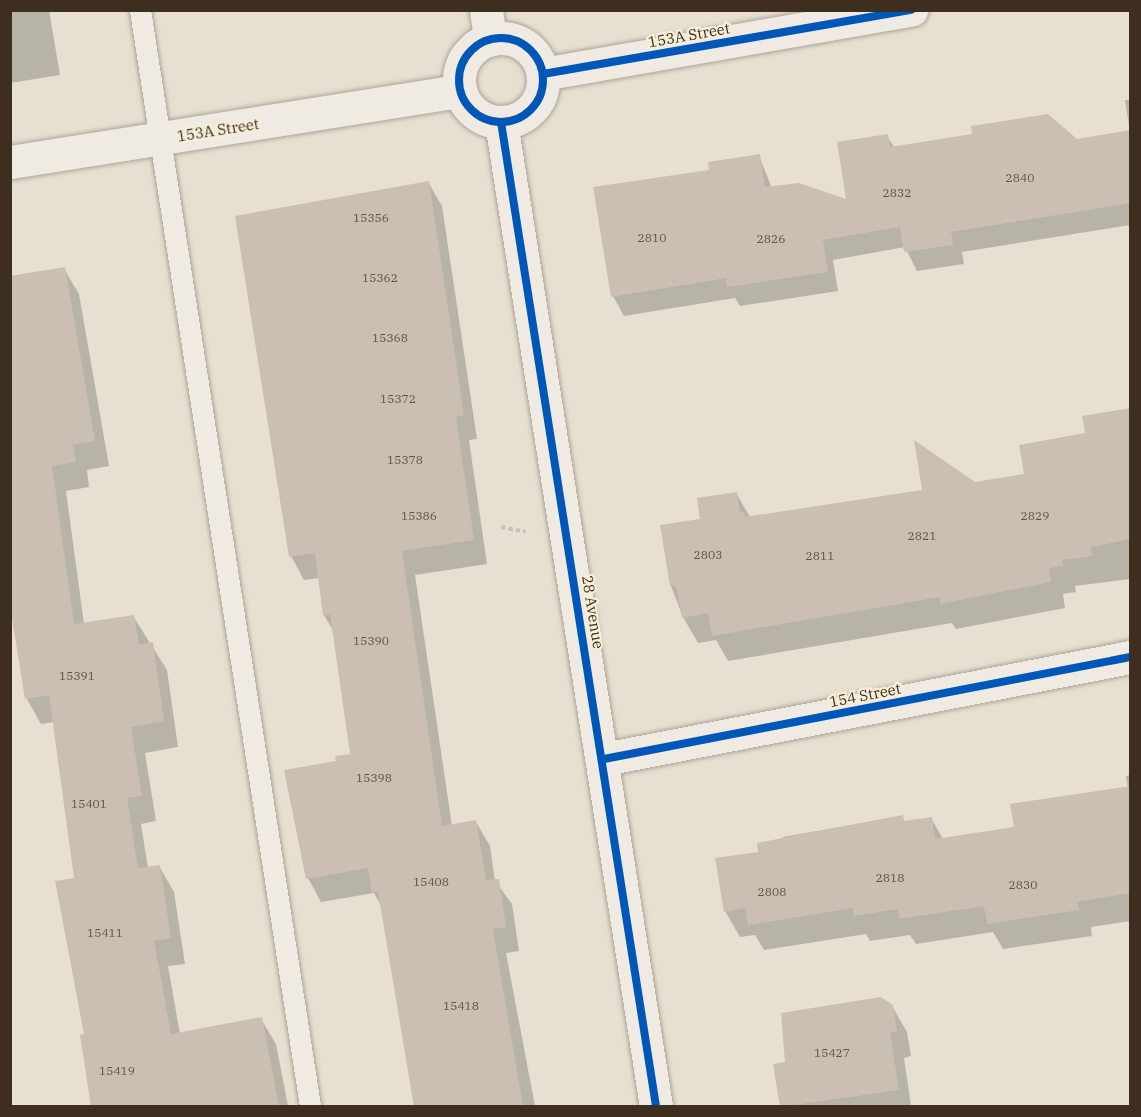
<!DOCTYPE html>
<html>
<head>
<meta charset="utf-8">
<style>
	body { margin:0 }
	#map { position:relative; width:1141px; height:1117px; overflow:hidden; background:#e7e0d1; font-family:"IBM Plex Serif",serif }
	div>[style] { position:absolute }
	.shadow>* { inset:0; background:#0003 }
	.building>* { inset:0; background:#cbbfb2 }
	.path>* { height:4px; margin-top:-2px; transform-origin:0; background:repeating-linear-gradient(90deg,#c8c2b9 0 4.5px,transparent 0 7.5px) }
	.roads { filter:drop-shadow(0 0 2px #ada599) drop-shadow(0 0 2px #ada599) }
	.service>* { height:21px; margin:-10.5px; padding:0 10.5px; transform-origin:10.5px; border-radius:10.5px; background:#efebe3 }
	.minor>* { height:33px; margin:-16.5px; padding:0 16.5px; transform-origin:16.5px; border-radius:16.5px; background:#efebe3 }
	.minor>.ring { margin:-16.5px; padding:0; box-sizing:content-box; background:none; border:33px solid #efebe3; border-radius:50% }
	.cycleway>* { height:8px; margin:-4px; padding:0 4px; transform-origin:4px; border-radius:4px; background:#0057b8 }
	.cycleway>.ring { margin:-4px; padding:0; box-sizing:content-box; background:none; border:8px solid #0057b8; border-radius:50% }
	span { translate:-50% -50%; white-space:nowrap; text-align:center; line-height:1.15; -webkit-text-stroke:4.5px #f7eed8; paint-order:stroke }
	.number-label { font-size:12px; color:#605244 }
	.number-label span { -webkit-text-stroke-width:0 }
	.street-label { font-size:15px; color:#3d2e20 }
	.frame { position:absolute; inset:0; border:12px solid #3d2e20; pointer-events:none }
</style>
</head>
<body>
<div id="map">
	<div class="shadow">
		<i style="clip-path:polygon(10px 10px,49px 10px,60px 75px,10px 83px)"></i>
		<i style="clip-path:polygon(1125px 100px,1130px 100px,1130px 225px,962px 252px,964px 264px,917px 271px,905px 247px,833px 260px,838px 291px,740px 306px,735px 298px,624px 316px,613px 296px,711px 171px,759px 156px,772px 188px,848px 202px,887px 136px,895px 148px,1076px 140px,1130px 132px)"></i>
		<i style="clip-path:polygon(428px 182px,442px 206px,477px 439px,469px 440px,487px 564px,415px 575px,452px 826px,476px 822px,490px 846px,495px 881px,512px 904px,519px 951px,506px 953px,535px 1106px,416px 1106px,382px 908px,374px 893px,321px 902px,308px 878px,338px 762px,351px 755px,334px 632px,324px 615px,320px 578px,304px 580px,291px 556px)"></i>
		<i style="clip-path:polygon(64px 269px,79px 294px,109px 466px,87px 470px,89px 487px,66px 491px,84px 624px,133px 616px,167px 670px,178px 747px,145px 753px,156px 821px,141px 824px,148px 868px,159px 866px,174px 892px,185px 964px,168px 966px,180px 1034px,261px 1019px,276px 1044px,288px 1106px,94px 1106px,76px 879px,55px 722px,41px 724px,27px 699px)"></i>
		<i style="clip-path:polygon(1130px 410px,1130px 579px,1075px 586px,1076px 592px,1063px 594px,1065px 608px,956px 629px,952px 623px,728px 661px,716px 640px,698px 643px,683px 617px,671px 586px,702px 520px,736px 493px,750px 517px,1025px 475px)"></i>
		<i style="clip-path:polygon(1130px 775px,1130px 921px,1091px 927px,1092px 936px,1003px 949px,993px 932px,916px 944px,910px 935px,870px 941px,866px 934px,764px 950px,755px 935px,740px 937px,725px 911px,760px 853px,784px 841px,783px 837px,902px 816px,905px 822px,931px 818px,943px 839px,1015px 828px,1128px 788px,1126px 776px)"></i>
		<i style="clip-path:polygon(892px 1006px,907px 1032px,911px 1056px,904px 1058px,911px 1106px,781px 1106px,786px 1063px)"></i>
	</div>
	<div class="building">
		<i style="clip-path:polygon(1048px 114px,1077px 139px,1131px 130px,1131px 203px,951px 232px,953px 245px,904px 252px,900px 227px,823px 240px,828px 272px,727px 287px,726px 278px,611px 297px,593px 187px,709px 170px,708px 162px,760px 154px,765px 187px,799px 183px,846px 199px,837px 142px,888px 134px,890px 147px,972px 134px,971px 126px)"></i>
		<i style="clip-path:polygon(429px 181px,464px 415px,456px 417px,474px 540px,402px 551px,442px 826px,476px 820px,486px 880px,499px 879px,506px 927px,493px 929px,523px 1107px,414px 1107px,378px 892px,372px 893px,368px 868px,306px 879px,284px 770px,336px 761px,335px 756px,350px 754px,330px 614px,323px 616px,315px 553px,289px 557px,235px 216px)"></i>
		<i style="clip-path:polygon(65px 267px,95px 441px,73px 445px,76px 462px,52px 466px,74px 624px,134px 615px,139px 645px,153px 642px,164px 721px,131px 727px,142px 796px,127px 798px,138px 868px,160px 865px,171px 938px,154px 941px,171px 1034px,262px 1017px,279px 1107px,91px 1107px,80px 1035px,84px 1034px,55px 881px,74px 878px,49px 695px,25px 699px,10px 606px,10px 276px)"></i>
		<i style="clip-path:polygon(1131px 408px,1131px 539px,1091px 547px,1092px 556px,1062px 560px,1063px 566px,1049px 568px,1051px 582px,940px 604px,939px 597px,712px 636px,708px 613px,682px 618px,676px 586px,670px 586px,660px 525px,700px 519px,697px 498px,737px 492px,740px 513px,744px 512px,745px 517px,922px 490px,914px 440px,975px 482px,1024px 474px,1019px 445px,1085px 433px,1082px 416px)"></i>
		<i style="clip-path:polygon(1131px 786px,1131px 893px,1077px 902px,1079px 910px,987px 924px,984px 906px,899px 919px,898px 909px,854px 916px,853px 908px,748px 925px,745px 908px,724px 912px,715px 858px,758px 852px,757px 843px,903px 815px,904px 821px,932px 817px,935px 839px,1014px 827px,1010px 804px)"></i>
		<i style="clip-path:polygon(881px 997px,893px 1005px,897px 1031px,890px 1032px,899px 1090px,780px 1107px,773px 1064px,785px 1062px,781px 1013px)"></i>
	</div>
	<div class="path">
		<i style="left:501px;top:527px;width:25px;rotate:11deg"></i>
	</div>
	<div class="roads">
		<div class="service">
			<i style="left:140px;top:10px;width:1109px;rotate:81.18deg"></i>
		</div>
		<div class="minor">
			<i style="left:486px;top:10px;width:30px;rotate:82deg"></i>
			<i class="ring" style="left:459px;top:38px;width:51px;height:51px"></i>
			<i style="left:543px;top:74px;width:374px;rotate:-9.9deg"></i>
			<i style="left:501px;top:122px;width:996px;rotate:81.05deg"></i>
			<i style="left:10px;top:162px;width:456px;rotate:-9deg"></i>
			<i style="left:604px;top:759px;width:536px;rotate:-10.97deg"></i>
		</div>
	</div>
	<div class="cycleway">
		<i class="ring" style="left:459px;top:38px;width:76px;height:76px"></i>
		<i style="left:543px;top:74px;width:374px;rotate:-9.9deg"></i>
		<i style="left:501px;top:122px;width:996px;rotate:81.05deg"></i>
		<i style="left:604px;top:759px;width:536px;rotate:-10.97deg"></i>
	</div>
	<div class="number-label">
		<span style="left:1020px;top:178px">2840</span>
		<span style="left:897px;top:193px">2832</span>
		<span style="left:371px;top:218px">15356</span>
		<span style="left:652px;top:238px">2810</span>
		<span style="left:771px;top:239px">2826</span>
		<span style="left:380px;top:278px">15362</span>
		<span style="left:390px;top:338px">15368</span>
		<span style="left:398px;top:399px">15372</span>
		<span style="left:405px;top:460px">15378</span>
		<span style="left:419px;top:516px">15386</span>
		<span style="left:1035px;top:516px">2829</span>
		<span style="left:922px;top:536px">2821</span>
		<span style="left:708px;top:555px">2803</span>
		<span style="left:820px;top:556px">2811</span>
		<span style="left:371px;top:641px">15390</span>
		<span style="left:77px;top:676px">15391</span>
		<span style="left:374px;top:778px">15398</span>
		<span style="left:89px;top:804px">15401</span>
		<span style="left:890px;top:878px">2818</span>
		<span style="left:431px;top:882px">15408</span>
		<span style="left:1023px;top:885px">2830</span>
		<span style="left:772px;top:892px">2808</span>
		<span style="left:105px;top:933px">15411</span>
		<span style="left:461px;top:1006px">15418</span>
		<span style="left:832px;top:1053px">15427</span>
		<span style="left:117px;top:1071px">15419</span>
	</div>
	<div class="street-label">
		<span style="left:689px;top:35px;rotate:-10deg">153A Street</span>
		<span style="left:218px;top:130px;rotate:-9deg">153A Street</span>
		<span style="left:593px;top:612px;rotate:81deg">28 Avenue</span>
		<span style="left:865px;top:695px;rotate:-11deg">154 Street</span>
	</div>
	<div class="frame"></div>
</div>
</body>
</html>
